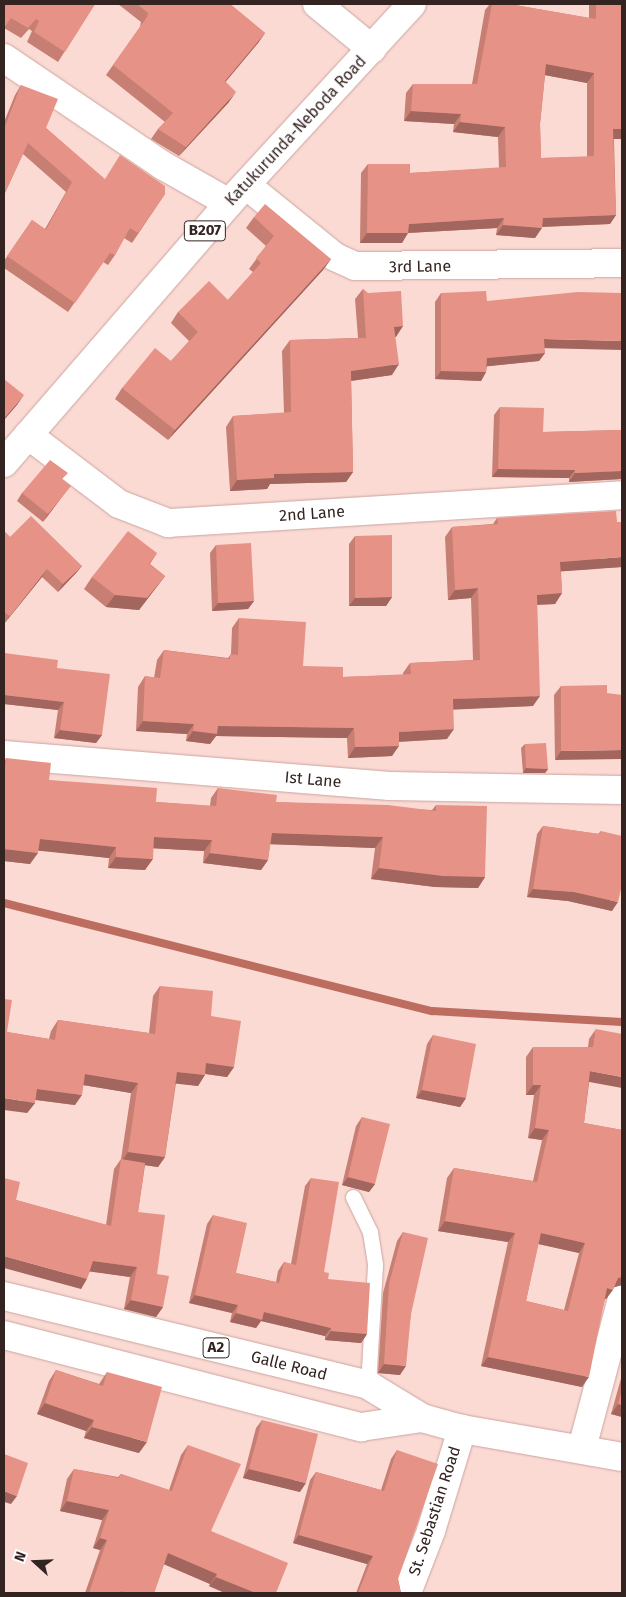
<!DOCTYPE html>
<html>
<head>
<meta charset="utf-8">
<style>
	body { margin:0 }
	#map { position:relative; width:626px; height:1597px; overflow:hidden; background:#fbdad4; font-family:"Fira Sans",sans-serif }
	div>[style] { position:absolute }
	.stream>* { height:8px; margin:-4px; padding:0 4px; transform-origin:4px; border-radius:4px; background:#bd6c60 }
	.roads { filter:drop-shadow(0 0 1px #cca49e) drop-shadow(0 0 1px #cca49e) }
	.lane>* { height:15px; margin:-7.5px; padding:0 7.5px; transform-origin:7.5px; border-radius:7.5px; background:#fff }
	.street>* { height:28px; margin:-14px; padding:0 14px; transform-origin:14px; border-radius:14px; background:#fff }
	.primary>* { height:28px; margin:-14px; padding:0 14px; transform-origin:14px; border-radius:14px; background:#fff }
	.highway>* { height:28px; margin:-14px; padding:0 14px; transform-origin:14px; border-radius:14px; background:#fff }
	.wall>* { inset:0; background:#c77e73 }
	.shaded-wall>* { inset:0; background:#a2665e }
	.building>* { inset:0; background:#e79286 }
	span { translate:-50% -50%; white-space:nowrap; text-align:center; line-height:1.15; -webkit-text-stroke:4px #fff; paint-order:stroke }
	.shield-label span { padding:1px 4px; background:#fff; border:1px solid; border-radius:4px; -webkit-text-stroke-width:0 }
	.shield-label { font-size:15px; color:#332321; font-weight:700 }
	.street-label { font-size:16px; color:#332321 }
	.frame { position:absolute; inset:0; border:5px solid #332321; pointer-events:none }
	.north { position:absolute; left:10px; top:1537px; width:50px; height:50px; -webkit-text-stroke:4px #fff; paint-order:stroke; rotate:290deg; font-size:14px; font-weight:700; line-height:20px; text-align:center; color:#332321 }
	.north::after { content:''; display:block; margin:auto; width:18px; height:22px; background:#332321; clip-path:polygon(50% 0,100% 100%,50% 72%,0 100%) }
</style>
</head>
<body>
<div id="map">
	<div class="stream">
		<i style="left:4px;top:903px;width:441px;rotate:14.2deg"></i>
		<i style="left:432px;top:1011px;width:190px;rotate:3.3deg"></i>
	</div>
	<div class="roads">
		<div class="lane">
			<i style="left:353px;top:1197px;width:39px;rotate:64deg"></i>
			<i style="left:370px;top:1232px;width:33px;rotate:81deg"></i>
			<i style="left:375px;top:1265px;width:120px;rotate:93.3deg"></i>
		</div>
		<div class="street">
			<i style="left:317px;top:4px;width:71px;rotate:39.3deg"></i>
			<i style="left:4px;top:58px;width:191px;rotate:34.1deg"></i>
			<i style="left:162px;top:165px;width:77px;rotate:29.6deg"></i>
			<i style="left:246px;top:185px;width:114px;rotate:39deg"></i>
			<i style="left:335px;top:257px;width:22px;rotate:24deg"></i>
			<i style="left:355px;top:266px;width:267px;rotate:-0.6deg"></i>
			<i style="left:28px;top:435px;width:114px;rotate:37.2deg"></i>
			<i style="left:119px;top:504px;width:53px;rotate:21.2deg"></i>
			<i style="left:168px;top:523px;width:455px;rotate:-3.5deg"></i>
			<i style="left:4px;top:755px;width:387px;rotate:4.6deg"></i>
			<i style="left:390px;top:786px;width:232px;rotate:1deg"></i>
			<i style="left:582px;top:1448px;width:154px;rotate:-75deg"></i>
			<i style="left:407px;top:1593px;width:66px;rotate:-68.8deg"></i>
			<i style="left:431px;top:1531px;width:107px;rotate:-73.1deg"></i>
		</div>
		<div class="primary">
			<i style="left:4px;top:463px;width:344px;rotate:-49.1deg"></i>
			<i style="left:229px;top:203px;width:270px;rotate:-47.4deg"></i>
		</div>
		<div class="highway">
			<i style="left:4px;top:1296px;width:375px;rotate:13.7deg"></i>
			<i style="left:368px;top:1385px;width:63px;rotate:31.4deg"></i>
			<i style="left:422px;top:1418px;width:41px;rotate:15.4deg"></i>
			<i style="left:462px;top:1429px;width:162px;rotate:9.9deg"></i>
			<i style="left:4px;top:1335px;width:369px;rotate:14.5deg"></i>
			<i style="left:361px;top:1427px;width:62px;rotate:-8.4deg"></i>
		</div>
	</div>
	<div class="wall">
		<i style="clip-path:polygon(4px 4px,95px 4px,58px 62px,27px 42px,32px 31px,29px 29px,21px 38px,4px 28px)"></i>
		<i style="clip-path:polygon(118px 4px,230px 4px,265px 33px,258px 43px,225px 82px,229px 102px,179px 156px,151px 139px,158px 129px,165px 122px,106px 75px,140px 27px,141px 22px)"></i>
		<i style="clip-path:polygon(evenodd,490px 4px,509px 4px,589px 18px,589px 4px,622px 4px,622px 139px,614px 139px,616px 215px,610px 224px,542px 227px,535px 238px,496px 235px,497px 228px,408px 233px,402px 243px,360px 243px,361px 173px,368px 164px,410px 173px,499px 168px,498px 137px,453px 132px,454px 124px,404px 121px,406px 93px,413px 84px,472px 84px,485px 10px,490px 4px,545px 75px,587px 83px,587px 157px,541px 158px,540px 124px,545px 75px)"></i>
		<i style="clip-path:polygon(21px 85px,46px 128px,104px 179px,165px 194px,132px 243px,124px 238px,115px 255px,108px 265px,103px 262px,68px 312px,4px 268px,4px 261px,32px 220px,45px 229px,66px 192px,23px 154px,4px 195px,4px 122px,15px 95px)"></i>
		<i style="clip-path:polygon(254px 217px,331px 259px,323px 270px,168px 440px,115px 399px,122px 388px,171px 361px,189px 341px,171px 323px,178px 312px,228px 300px,253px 272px,249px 269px,266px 246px,246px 228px)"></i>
		<i style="clip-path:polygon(363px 289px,403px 326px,395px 337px,392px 375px,351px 381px,353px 472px,346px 482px,270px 484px,267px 489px,230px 491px,226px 427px,233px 416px,284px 413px,282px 351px,290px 340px,358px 338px,355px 299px)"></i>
		<i style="clip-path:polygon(441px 293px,487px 301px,544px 348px,545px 353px,539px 361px,487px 366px,486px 372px,481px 381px,435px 379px,435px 302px)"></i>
		<i style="clip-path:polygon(500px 407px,543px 432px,622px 430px,622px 477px,621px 479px,569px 482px,569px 478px,492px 477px,494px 415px)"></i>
		<i style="clip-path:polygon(63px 480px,65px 493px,43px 522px,17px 501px,22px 493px)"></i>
		<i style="clip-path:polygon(497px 518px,622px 567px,561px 571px,562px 593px,555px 604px,537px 605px,533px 706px,453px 709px,447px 739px,399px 742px,392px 756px,348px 758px,347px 738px,216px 736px,210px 744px,186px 741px,187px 734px,136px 731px,138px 687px,145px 676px,154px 678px,157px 660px,164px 650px,228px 658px,231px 654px,232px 628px,239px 618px,303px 666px,343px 677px,403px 675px,403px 673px,410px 663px,473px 660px,471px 598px,448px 600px,445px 537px,452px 527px,493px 524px)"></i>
		<i style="clip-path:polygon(4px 531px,10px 537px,82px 566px,76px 573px,58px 592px,42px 577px,4px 624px)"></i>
		<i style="clip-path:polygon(355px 536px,392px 597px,386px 606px,349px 606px,349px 544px)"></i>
		<i style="clip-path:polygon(216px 545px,254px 601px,248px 609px,212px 611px,210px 553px)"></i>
		<i style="clip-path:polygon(157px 553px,150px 564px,165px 576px,139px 610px,106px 607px,84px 589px,92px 577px)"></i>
		<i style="clip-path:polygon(4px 653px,57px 668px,102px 735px,96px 743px,54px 738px,58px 710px,4px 704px)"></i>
		<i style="clip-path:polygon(561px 686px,607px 693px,555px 760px,554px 695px)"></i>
		<i style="clip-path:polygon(525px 744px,548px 769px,545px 773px,523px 773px,521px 748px)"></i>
		<i style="clip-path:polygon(6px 758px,49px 780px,156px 802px,210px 806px,211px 798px,218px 788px,276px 802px,432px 810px,436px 805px,485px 877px,478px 888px,435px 887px,371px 879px,375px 848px,270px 844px,268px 860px,261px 870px,203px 863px,204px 851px,153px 848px,145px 870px,108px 868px,109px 858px,38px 850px,30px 864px,4px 861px,4px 762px)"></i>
		<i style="clip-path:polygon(543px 826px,598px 834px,601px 831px,612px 911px,568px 901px,527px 897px,537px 834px)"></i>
		<i style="clip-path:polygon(160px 986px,211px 1016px,234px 1067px,227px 1077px,205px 1074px,198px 1086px,176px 1083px,165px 1157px,158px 1167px,145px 1165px,138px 1212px,157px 1274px,163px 1307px,156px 1317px,124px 1309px,130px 1277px,90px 1271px,81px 1289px,16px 1200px,106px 1225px,114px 1169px,121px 1159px,131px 1093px,83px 1085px,75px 1105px,35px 1100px,35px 1103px,27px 1113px,7px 1032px,49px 1039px,51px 1031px,58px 1020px,149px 1033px,153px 996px)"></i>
		<i style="clip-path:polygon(evenodd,596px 1029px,584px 1123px,622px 1130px,622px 1285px,614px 1287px,606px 1299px,605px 1299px,582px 1387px,481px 1366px,508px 1242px,438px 1231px,447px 1178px,454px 1168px,533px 1181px,542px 1140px,528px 1138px,534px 1095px,526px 1095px,526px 1057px,533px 1047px,588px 1047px,589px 1039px,596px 1029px,538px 1244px,579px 1253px,564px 1310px,526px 1301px,538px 1244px)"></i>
		<i style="clip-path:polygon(433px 1035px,466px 1098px,460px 1107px,416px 1098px,427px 1044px)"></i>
		<i style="clip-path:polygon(362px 1117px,375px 1184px,369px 1192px,342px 1185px,356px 1126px)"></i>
		<i style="clip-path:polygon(311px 1178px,324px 1272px,328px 1279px,367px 1334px,361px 1343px,325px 1340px,325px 1336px,261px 1321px,256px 1328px,230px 1322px,232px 1313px,189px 1303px,207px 1224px,213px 1215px,236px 1273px,276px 1282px,278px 1271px,284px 1262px,291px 1264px,305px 1186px)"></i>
		<i style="clip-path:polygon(403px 1232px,411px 1314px,400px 1375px,378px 1373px,383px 1293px,397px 1241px)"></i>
		<i style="clip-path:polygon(56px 1370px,99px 1384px,107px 1372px,139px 1453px,84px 1438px,86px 1431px,37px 1414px,49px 1381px)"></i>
		<i style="clip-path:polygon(622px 1375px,622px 1417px,611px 1414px)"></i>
		<i style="clip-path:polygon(262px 1420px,300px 1492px,243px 1478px,256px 1428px)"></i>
		<i style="clip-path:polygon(188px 1445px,211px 1531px,276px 1593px,225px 1593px,209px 1586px,210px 1584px,164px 1564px,154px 1593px,85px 1593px,100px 1550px,93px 1548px,102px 1520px,60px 1511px,67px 1479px,74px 1469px,118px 1477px,121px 1474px,169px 1490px,181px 1455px)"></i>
		<i style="clip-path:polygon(397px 1450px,398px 1579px,401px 1593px,356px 1593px,367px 1564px,293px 1543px,310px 1480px,316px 1472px,381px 1490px,391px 1459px)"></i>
	</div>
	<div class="shaded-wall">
		<i style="clip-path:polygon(265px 33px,258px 43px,218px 91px,225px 81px)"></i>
		<i style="clip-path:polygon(546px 64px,594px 73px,587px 83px,539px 74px)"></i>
		<i style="clip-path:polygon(236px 92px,229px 102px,179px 156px,186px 147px)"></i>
		<i style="clip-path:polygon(411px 111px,461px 114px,454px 124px,404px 121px)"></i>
		<i style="clip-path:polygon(460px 122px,505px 127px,498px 137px,453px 132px)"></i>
		<i style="clip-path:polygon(613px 129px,622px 129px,622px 139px,606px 139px)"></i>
		<i style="clip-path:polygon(616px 215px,610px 224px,537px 227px,542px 228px,535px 238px,496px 235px,503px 225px,543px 218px)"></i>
		<i style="clip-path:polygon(504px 218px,497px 228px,406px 233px,408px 233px,402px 243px,360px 243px,367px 233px,409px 224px)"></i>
		<i style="clip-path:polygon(331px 259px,323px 270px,168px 440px,175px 430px)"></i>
		<i style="clip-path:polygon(403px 326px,396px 337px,386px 337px,394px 327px)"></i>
		<i style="clip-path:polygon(544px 339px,622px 341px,622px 350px,538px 348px)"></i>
		<i style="clip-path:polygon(545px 353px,539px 361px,481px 367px,487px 358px)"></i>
		<i style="clip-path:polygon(399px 364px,392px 375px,343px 382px,351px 371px)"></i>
		<i style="clip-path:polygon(441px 371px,486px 372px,481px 381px,435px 379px)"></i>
		<i style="clip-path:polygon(24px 395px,17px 405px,4px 420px,4px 418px)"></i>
		<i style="clip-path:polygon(498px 469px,575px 470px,569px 478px,492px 477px)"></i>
		<i style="clip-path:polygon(622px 471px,622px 477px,621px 479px,569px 482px,575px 473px)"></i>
		<i style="clip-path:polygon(353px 472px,346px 482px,270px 484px,267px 489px,230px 491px,237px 480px,274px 474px)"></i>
		<i style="clip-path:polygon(71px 486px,65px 493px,43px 522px,48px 514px)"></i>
		<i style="clip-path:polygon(622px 557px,622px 567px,553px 572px,560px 562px)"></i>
		<i style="clip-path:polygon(82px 566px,76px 573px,58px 592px,63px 584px)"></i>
		<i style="clip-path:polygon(47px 569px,42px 577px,4px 624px,10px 616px)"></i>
		<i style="clip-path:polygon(165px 576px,139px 610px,106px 607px,115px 595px)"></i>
		<i style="clip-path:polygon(478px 588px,471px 598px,448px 600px,455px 590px)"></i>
		<i style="clip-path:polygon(562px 593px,555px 604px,530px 605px,537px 595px)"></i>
		<i style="clip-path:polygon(392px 597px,386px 606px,349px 606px,355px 598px)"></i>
		<i style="clip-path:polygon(254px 601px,248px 609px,212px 611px,218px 603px)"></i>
		<i style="clip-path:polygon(4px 695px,64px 702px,58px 710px,4px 704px)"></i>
		<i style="clip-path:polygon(540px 696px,533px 706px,446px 710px,453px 699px)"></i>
		<i style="clip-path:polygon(143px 721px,194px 724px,187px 734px,136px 731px)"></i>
		<i style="clip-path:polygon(218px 726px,354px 728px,347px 738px,216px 736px,210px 744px,186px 741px,193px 731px)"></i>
		<i style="clip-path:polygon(454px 729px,447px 739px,392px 742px,399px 732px)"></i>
		<i style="clip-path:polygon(60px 730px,102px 735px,96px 743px,54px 738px)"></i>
		<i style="clip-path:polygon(399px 746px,392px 756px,348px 758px,355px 747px)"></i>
		<i style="clip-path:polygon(622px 750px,622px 759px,555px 760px,561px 751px)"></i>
		<i style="clip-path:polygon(526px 768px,548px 769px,545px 773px,523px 773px)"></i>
		<i style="clip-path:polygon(272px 833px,383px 837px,375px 848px,264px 844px)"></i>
		<i style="clip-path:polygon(154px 837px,212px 840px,204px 851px,147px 848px)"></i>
		<i style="clip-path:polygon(40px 839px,116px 847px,109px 858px,32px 850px)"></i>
		<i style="clip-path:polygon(4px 849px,38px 853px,30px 864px,4px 861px)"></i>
		<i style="clip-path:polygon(210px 853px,268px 860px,261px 870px,203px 863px)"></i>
		<i style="clip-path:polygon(116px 857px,153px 859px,145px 870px,108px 868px)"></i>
		<i style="clip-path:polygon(379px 868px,485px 877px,478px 888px,435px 887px,371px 879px)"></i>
		<i style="clip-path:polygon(533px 889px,574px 892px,618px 902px,612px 911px,568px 901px,527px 897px)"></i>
		<i style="clip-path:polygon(206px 1063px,234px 1067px,227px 1077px,199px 1073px)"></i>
		<i style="clip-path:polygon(590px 1071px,622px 1077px,622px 1088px,584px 1081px)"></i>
		<i style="clip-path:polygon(177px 1072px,205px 1075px,198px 1086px,170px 1083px)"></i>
		<i style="clip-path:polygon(85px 1074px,138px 1083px,131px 1093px,77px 1084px)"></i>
		<i style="clip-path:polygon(533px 1085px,541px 1085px,534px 1095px,526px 1095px)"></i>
		<i style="clip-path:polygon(37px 1089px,82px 1095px,75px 1105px,30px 1099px)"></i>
		<i style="clip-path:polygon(422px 1090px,466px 1098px,460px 1107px,416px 1098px)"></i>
		<i style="clip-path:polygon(4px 1098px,35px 1103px,27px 1113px,4px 1110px)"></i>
		<i style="clip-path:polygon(535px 1128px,549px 1130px,542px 1140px,528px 1138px)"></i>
		<i style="clip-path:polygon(128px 1152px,165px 1157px,158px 1167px,121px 1162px)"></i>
		<i style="clip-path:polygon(348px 1177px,375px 1184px,369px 1192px,342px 1185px)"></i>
		<i style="clip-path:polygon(445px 1221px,515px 1233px,508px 1242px,438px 1231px)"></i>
		<i style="clip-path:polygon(541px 1233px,585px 1243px,579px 1253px,534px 1243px)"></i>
		<i style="clip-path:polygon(4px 1256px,87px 1279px,81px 1289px,4px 1268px)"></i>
		<i style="clip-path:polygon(93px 1261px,137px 1267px,130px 1277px,86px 1271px)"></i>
		<i style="clip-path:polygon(622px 1277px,622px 1285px,611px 1288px,618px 1278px)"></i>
		<i style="clip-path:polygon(607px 1288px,613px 1290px,606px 1299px,600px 1298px)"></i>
		<i style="clip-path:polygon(195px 1295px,238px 1305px,232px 1313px,189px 1303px)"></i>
		<i style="clip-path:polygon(131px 1300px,163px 1307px,156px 1317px,124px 1309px)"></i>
		<i style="clip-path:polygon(264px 1312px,331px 1328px,325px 1336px,261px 1321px,256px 1328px,230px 1322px,236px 1313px)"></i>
		<i style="clip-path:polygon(331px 1331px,367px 1334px,361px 1343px,325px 1340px)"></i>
		<i style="clip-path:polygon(488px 1357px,589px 1377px,582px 1387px,481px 1366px)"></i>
		<i style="clip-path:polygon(384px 1364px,406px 1366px,400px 1375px,378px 1373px)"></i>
		<i style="clip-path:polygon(45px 1403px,94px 1420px,86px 1431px,37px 1414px)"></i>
		<i style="clip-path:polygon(618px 1404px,622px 1405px,622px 1417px,611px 1414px)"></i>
		<i style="clip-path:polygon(92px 1427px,147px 1442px,139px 1453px,84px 1438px)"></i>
		<i style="clip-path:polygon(249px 1469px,306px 1483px,300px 1492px,243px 1478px)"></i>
		<i style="clip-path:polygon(4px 1491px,17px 1496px,11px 1504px,4px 1502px)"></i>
		<i style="clip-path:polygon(67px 1501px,109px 1510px,102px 1520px,60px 1511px)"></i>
		<i style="clip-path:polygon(299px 1535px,373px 1556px,367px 1564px,293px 1543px)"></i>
		<i style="clip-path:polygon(100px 1538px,107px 1540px,100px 1550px,93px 1548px)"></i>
		<i style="clip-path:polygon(168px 1553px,217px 1574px,210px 1584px,161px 1563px)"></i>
		<i style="clip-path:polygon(216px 1577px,256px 1593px,225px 1593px,209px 1586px)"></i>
	</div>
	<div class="building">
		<i style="clip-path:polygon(4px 4px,95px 4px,65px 52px,34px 32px,39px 21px,36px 19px,28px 28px,11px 18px,4px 28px)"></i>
		<i style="clip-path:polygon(137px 4px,230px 4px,265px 33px,225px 81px,236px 92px,186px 147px,158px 129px,173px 113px,113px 65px,147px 17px,148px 13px)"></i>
		<i style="clip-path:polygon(evenodd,492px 4px,509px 4px,596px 19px,596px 4px,622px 4px,622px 129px,613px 129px,616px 215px,543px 218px,542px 228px,503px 225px,504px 218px,409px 224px,408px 233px,367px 233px,368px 164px,410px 164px,410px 173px,506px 167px,505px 127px,460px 122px,461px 114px,411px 111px,413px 84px,477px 84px,492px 4px,546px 64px,594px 73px,594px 156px,541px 158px,540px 124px,546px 64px)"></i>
		<i style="clip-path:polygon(21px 85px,58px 99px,46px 128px,105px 179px,120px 155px,165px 186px,165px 194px,138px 233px,130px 228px,115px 255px,110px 253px,75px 303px,7px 256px,32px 220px,46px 230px,72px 182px,28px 143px,4px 195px,4px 129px)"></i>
		<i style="clip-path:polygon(265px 204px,331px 259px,175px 430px,122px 388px,155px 348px,171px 361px,198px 332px,178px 312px,209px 281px,228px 300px,261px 263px,256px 258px,274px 236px,254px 217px)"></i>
		<i style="clip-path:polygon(363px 289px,368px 293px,401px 291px,403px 326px,394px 327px,399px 364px,351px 371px,353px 472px,274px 474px,274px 478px,237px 480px,233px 416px,291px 412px,290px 340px,366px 338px)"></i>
		<i style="clip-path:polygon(486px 291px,487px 301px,578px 292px,622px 293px,622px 341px,544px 339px,545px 353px,487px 358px,486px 372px,441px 371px,441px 293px)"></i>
		<i style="clip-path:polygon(4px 379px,24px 395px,4px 418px)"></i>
		<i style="clip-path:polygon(500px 407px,544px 408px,543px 432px,622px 430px,622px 471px,575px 473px,575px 470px,498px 469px)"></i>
		<i style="clip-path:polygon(50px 460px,68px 473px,62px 479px,71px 486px,48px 514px,22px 493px)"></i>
		<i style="clip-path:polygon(616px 511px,617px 522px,622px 522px,622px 557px,560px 562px,562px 593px,537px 595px,540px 696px,453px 699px,454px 729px,399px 732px,399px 746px,355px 747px,354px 728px,218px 726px,217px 734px,193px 731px,194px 724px,143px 721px,145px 676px,160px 678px,164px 650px,230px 659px,230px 654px,238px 655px,239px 618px,306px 622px,303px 666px,343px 667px,343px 677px,411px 674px,410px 663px,480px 660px,478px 588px,455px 590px,452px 527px,498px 524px,497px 518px)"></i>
		<i style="clip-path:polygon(31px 516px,82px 566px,63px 584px,47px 569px,10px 616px,4px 612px,4px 531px,10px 537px)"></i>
		<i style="clip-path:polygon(128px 531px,157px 553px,149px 564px,165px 576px,147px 598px,115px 595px,92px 577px)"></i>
		<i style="clip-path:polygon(392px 535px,392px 597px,355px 598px,355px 536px)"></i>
		<i style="clip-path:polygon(251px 543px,254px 601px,218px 603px,216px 545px)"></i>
		<i style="clip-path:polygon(4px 653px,58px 660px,57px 668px,110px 674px,102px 735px,60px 730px,64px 702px,4px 695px)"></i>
		<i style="clip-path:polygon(607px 685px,607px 693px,622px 695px,622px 750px,561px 751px,561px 686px)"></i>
		<i style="clip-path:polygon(546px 743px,548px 769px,526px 768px,525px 744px)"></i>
		<i style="clip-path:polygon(6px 758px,51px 763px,49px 780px,157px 788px,156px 802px,216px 806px,218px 788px,277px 795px,276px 802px,388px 805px,436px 811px,436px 805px,487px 806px,485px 877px,443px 876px,379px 868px,383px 837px,272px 833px,268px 860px,210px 853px,212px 840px,154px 837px,153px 859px,116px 857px,116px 847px,40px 839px,38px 853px,4px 849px,4px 769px,5px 769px)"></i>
		<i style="clip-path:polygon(543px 826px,600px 834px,601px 831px,622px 836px,622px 885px,618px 902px,574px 892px,533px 889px)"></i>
		<i style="clip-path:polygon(160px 986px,213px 991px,211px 1016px,241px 1021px,234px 1067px,206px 1063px,205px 1075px,177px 1072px,165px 1157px,128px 1152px,138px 1083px,85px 1074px,82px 1095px,37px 1089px,35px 1103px,4px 1098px,4px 999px,12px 1000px,7px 1032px,55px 1040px,58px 1020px,155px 1034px)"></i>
		<i style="clip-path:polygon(evenodd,596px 1029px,622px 1034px,622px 1077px,590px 1071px,584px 1123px,622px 1130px,622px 1277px,618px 1278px,613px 1290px,607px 1288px,589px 1377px,488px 1357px,515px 1233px,445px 1221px,454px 1168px,537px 1182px,549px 1130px,535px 1128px,541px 1085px,533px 1085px,533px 1047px,593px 1047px,596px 1029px,541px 1233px,585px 1243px,568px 1311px,526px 1301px,541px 1233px)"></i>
		<i style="clip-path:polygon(433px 1035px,476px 1044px,466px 1098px,422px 1090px)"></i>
		<i style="clip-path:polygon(362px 1117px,390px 1124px,375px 1184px,348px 1177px)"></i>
		<i style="clip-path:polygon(121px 1159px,145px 1163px,138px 1212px,165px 1215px,157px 1274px,169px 1276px,163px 1307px,131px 1300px,137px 1267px,93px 1261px,87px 1279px,4px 1256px,4px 1178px,20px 1182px,16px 1200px,111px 1226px)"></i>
		<i style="clip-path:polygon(311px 1178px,339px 1182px,324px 1272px,329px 1273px,328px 1279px,370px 1283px,367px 1334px,331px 1331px,331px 1328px,264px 1312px,262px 1320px,236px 1313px,238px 1305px,195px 1295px,213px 1215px,247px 1223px,236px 1273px,279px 1283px,284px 1262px,296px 1265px)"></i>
		<i style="clip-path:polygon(403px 1232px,428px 1238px,411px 1314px,406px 1366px,384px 1364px,389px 1284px)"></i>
		<i style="clip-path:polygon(56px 1370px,103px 1386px,107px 1372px,162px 1387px,147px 1442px,92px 1427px,94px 1420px,45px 1403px)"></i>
		<i style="clip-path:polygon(622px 1389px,622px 1405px,618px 1404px)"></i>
		<i style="clip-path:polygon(262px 1420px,318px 1434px,306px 1483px,249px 1469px)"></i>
		<i style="clip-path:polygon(188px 1445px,241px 1464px,211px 1531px,288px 1563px,276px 1593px,256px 1593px,216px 1577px,217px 1574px,168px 1553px,154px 1593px,126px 1593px,121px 1591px,120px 1593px,89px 1593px,107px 1540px,100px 1538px,109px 1510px,67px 1501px,74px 1469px,119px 1478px,121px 1474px,172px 1491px)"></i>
		<i style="clip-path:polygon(397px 1450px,438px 1464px,398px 1579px,401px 1593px,358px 1593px,373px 1556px,299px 1535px,316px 1472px,384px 1491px)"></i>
		<i style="clip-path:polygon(4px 1454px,28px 1463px,17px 1496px,4px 1491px)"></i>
	</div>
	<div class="shield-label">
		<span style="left:205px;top:231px">B207</span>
		<span style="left:216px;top:1348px">A2</span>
	</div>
	<div class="street-label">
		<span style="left:296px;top:131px;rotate:-47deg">Katukurunda-Neboda Road</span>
		<span style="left:420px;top:267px;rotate:-1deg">3rd Lane</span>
		<span style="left:312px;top:514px;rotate:-4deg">2nd Lane</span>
		<span style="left:313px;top:780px;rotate:5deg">Ist Lane</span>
		<span style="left:289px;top:1366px;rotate:14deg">Galle Road</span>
		<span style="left:435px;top:1511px;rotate:-72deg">St. Sebastian Road</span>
	</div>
	<div class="frame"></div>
	<div class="north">N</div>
</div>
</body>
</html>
